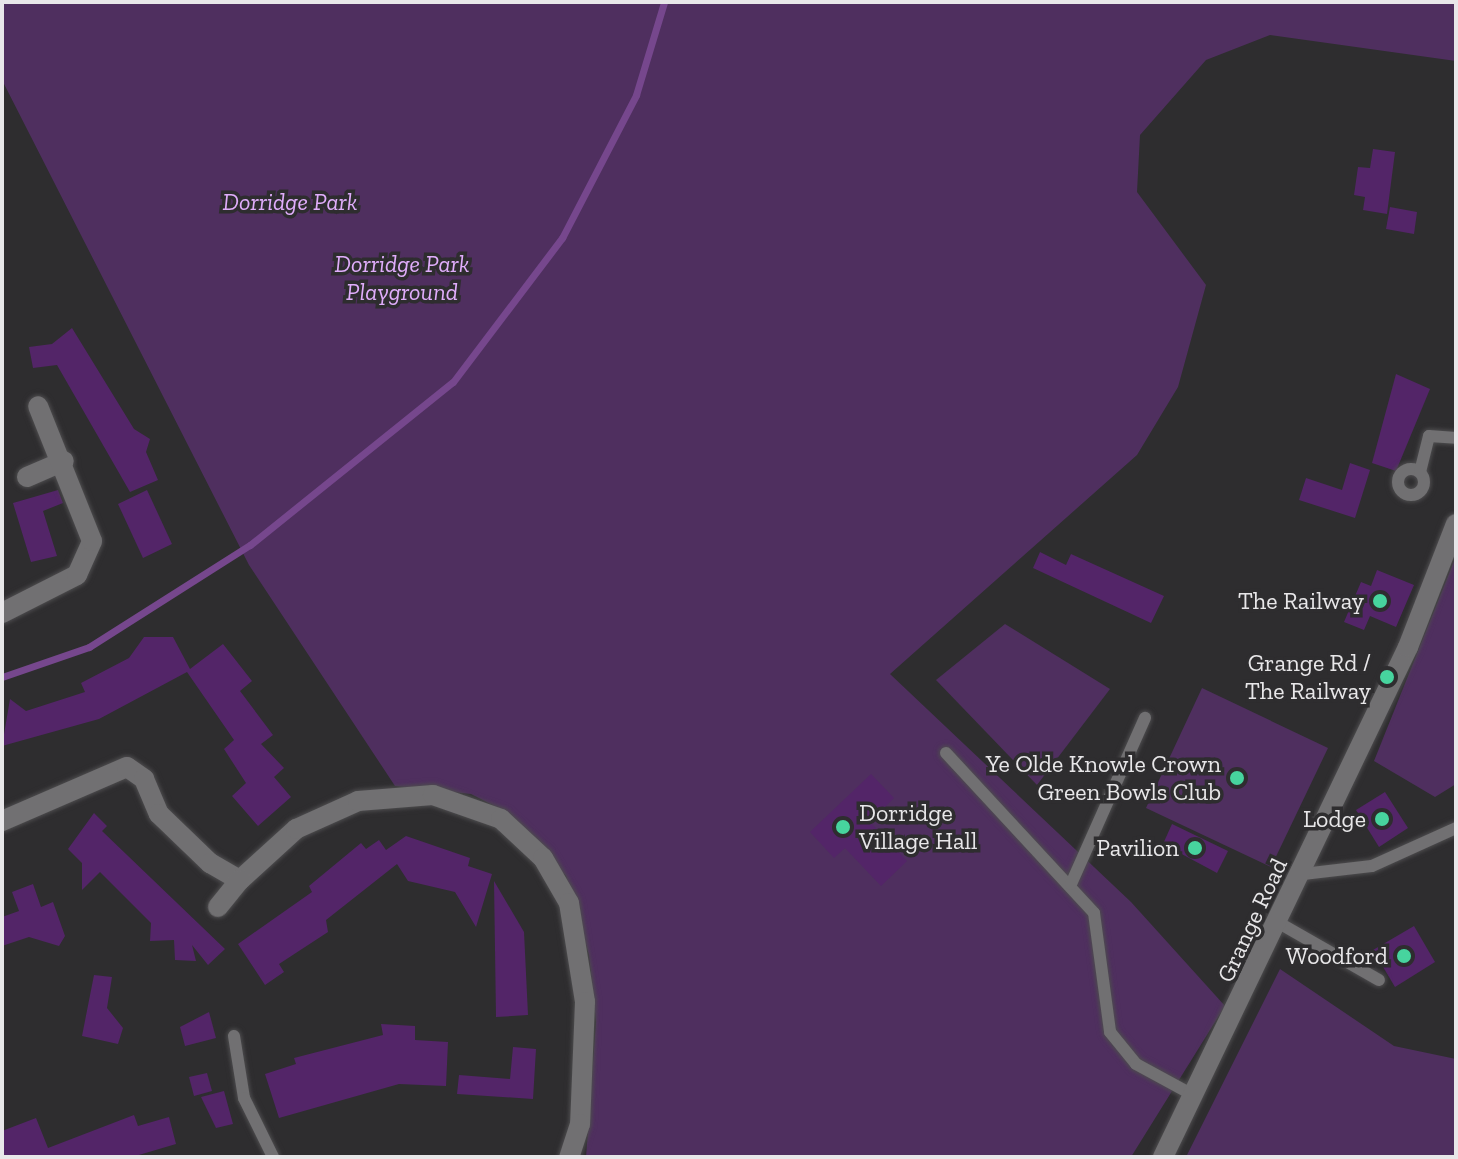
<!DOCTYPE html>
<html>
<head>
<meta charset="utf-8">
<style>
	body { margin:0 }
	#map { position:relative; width:1458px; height:1159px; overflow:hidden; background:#2e2d2f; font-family:"Zilla Slab",serif }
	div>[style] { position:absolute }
	.green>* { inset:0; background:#4f2f5f }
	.stream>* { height:7px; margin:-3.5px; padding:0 3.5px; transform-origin:3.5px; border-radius:3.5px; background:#76478d }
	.building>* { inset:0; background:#532568 }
	.roads { filter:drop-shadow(0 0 2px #4d4c4e) drop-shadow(0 0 2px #4d4c4e) }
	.lane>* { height:12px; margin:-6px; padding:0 6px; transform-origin:6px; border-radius:6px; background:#717072 }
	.lane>.ring { margin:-6px; padding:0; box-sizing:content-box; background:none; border:12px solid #717072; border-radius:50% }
	.street>* { height:20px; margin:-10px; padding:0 10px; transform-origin:10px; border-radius:10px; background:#717072 }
	.secondary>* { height:20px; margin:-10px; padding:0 10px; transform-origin:10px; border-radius:10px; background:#717072 }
	.dots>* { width:22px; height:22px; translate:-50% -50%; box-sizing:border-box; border:4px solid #2e2d2f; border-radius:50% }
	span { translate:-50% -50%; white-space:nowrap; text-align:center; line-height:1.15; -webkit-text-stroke:7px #2e2d2f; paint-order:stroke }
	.park-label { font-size:24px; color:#e0adfb; font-style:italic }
	.poi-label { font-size:24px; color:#e8e7e9 }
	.right { translate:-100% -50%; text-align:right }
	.left { translate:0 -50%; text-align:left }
	.street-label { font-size:24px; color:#e8e7e9 }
	.frame { position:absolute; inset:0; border:4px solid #e8e7e9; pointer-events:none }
</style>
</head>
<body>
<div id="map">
	<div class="green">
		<i style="clip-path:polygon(2px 2px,1455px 2px,1456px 61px,1270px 35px,1206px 60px,1140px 135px,1137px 192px,1206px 285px,1178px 387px,1137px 455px,890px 674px,1131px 902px,1225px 1006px,1131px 1157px,586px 1157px,596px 1022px,589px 955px,566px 876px,508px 813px,471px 794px,395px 786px,249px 565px,2px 80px)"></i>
		<i style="clip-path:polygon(1456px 556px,1456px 784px,1435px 797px,1374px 761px)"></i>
		<i style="clip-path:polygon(1005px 624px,1110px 689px,1037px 785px,936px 680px)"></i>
		<i style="clip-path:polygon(1202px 688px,1328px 748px,1271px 867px,1146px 808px)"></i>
		<i style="clip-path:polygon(1280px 969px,1394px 1046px,1456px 1059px,1456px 1157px,1186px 1157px)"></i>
	</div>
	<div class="stream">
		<i style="left:2px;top:677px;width:92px;rotate:-19deg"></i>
		<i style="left:89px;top:647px;width:191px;rotate:-32.4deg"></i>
		<i style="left:250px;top:545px;width:260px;rotate:-38.8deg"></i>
		<i style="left:453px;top:382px;width:181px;rotate:-52.9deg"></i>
		<i style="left:562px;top:238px;width:161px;rotate:-62.6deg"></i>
		<i style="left:636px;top:95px;width:97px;rotate:-73.2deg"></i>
	</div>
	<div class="building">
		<i style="clip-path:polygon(1373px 149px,1395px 152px,1387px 214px,1363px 210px,1365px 197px,1354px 195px,1358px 167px,1370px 168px)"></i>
		<i style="clip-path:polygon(1390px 207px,1417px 212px,1414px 234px,1386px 229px)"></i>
		<i style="clip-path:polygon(72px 328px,134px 429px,150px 439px,146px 452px,158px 480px,130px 492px,57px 365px,33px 368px,29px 347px,52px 344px)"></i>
		<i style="clip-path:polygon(1396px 374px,1430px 389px,1396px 471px,1372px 463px)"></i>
		<i style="clip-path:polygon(1350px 463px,1370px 470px,1355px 518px,1299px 500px,1306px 478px,1342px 490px)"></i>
		<i style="clip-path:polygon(58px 490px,63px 503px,43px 511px,57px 556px,31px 562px,13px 503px)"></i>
		<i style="clip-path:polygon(147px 490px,172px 544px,143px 558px,118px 504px)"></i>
		<i style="clip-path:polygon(1040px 552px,1066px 565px,1071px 554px,1164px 596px,1151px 623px,1033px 568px)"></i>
		<i style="clip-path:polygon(1377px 570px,1414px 585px,1396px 627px,1370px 616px,1364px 630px,1344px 622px,1361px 582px,1371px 586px)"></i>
		<i style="clip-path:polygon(144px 637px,173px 637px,190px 669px,223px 644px,252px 681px,240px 691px,273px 735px,261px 744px,284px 768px,274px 777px,291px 797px,258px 826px,232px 796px,246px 783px,224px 749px,234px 740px,187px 672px,99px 719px,2px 746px,10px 699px,26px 711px,85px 692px,81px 683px,129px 658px)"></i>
		<i style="clip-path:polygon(871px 774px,894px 798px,870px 822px,907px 861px,881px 886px,845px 848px,834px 858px,810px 832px)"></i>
		<i style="clip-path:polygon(1385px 792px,1408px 828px,1379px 847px,1356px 810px)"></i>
		<i style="clip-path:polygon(94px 813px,107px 826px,102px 831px,225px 949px,208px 965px,192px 945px,196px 961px,175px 960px,174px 940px,150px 941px,151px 923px,100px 872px,82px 890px,82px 863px,68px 849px)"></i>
		<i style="clip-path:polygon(1172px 824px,1228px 851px,1217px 873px,1163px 844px)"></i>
		<i style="clip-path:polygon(406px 836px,470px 858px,468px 866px,492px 874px,476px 927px,455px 892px,408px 881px,397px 864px,326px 920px,328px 932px,279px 964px,284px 972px,265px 985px,238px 944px,312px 892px,309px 886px,361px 843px,366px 849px,379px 840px,386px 850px)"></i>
		<i style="clip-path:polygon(494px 881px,524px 932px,528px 1015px,496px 1017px)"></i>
		<i style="clip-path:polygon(33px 884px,41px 907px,53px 902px,65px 936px,59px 946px,29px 937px,2px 946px,2px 917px,19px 911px,12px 892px)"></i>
		<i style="clip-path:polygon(1414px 926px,1435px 962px,1395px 987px,1373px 950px)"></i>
		<i style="clip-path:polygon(94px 975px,112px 977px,107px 1008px,123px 1028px,118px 1044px,82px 1036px)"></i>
		<i style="clip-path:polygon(209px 1012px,216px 1038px,185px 1046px,180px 1027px)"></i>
		<i style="clip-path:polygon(381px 1024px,415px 1026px,415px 1040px,448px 1042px,446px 1086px,399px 1084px,279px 1118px,265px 1074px,296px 1064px,294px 1058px,383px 1035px)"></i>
		<i style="clip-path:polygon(513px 1047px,536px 1049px,533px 1099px,457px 1094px,459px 1075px,510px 1079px)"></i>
		<i style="clip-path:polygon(207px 1073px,212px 1091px,194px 1096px,189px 1077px)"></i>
		<i style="clip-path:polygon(224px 1091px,233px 1124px,216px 1128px,201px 1097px)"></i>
		<i style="clip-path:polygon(134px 1115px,138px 1126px,169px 1117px,176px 1144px,132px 1157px,2px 1157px,2px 1131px,36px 1118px,48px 1148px)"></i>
	</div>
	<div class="roads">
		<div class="lane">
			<i class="ring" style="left:1398px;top:469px;width:14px;height:14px"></i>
			<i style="left:1420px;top:472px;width:37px;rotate:-76deg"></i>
			<i style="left:1429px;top:436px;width:27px;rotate:4deg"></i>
			<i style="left:946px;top:753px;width:218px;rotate:47.2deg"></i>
			<i style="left:1094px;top:913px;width:120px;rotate:82.3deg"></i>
			<i style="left:1110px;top:1032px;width:41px;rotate:50.9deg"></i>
			<i style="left:1136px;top:1064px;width:67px;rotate:28.5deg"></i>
			<i style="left:1303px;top:874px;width:69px;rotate:-6.6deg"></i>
			<i style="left:1372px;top:866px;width:92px;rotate:-24.3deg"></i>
			<i style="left:1071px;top:884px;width:182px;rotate:-66deg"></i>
			<i style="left:1279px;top:923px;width:115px;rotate:29.7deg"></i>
			<i style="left:234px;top:1036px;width:63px;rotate:80.8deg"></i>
			<i style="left:244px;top:1098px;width:66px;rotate:63.8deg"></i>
		</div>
		<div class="street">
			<i style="left:27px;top:477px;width:40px;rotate:-23.4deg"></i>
			<i style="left:2px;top:613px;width:84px;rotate:-26.9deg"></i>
			<i style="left:77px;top:575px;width:37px;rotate:-66deg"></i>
			<i style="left:92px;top:541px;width:145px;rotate:-111.8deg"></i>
			<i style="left:2px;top:821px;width:136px;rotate:-23.4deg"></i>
			<i style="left:127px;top:767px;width:21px;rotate:35deg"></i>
			<i style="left:144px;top:779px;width:38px;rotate:67deg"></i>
			<i style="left:159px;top:814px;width:71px;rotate:43.9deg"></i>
			<i style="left:210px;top:863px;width:34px;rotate:30deg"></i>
			<i style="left:240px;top:880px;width:76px;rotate:-42.3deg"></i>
			<i style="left:296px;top:829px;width:68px;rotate:-24.3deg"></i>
			<i style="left:358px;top:801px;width:75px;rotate:-4.6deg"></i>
			<i style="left:433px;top:795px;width:72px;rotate:19.4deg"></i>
			<i style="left:501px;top:819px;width:57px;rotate:42.9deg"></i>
			<i style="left:543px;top:858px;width:52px;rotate:60deg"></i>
			<i style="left:569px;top:903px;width:100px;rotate:80.8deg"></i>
			<i style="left:585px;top:1002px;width:122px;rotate:92.3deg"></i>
			<i style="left:580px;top:1124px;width:35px;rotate:108deg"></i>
			<i style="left:218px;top:907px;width:35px;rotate:-51deg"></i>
		</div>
		<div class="secondary">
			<i style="left:1163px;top:1157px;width:566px;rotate:-64.34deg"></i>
			<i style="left:1408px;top:647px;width:132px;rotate:-68.7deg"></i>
		</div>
	</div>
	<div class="dots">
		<i style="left:1380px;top:601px;background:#47d49e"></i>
		<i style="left:1387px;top:677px;background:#47d49e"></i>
		<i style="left:1237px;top:778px;background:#47d49e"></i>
		<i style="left:1382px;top:819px;background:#47d49e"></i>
		<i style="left:843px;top:827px;background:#47d49e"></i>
		<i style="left:1195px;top:848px;background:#47d49e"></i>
		<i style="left:1404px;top:956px;background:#47d49e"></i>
	</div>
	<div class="park-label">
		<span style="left:290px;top:202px">Dorridge Park</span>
		<span style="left:402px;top:278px">Dorridge Park<br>Playground</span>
	</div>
	<div class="poi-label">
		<span class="right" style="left:1364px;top:601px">The Railway</span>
		<span class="right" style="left:1371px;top:677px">Grange Rd /<br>The Railway</span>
		<span class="right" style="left:1221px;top:778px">Ye Olde Knowle Crown<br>Green Bowls Club</span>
		<span class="left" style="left:859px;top:827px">Dorridge<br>Village Hall</span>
		<span class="right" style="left:1366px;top:819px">Lodge</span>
		<span class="right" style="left:1179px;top:848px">Pavilion</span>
		<span class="right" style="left:1388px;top:956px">Woodford</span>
	</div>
	<div class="street-label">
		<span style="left:1252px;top:920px;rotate:-65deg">Grange Road</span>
	</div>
	<div class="frame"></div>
</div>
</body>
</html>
